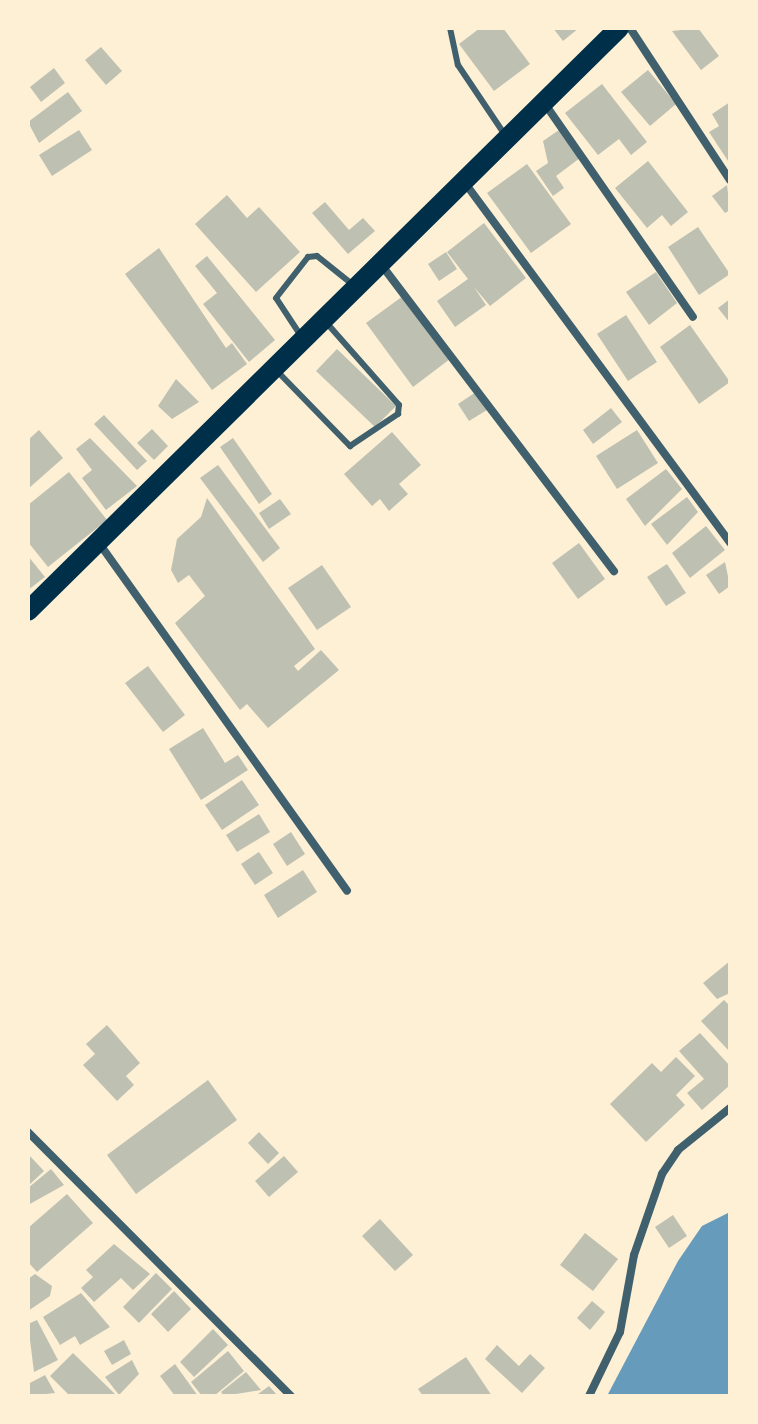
<!DOCTYPE html>
<html>
<head>
<meta charset="utf-8">
<style>
	body { margin:0 }
	#map { position:relative; width:758px; height:1424px; overflow:hidden; background:#fdf0d5; font-family:"PT Sans",sans-serif }
	div>[style] { position:absolute }
	.water>* { inset:0; background:#669bbc }
	.building>* { inset:0; background:#bec0b2 }
	.service>* { height:6px; margin:-3px; padding:0 3px; transform-origin:3px; border-radius:3px; background:#3f606c }
	.minor>* { height:8px; margin:-4px; padding:0 4px; transform-origin:4px; border-radius:4px; background:#3f606c }
	.primary>* { height:20px; margin:-10px; padding:0 10px; transform-origin:10px; border-radius:10px; background:#003049 }
	span { translate:-50% -50%; white-space:nowrap; text-align:center; line-height:1.15; -webkit-text-stroke:6px #fdf0d5; paint-order:stroke }
	.frame { position:absolute; inset:0; border:30px solid #fdf0d5; pointer-events:none }
</style>
</head>
<body>
<div id="map">
	<div class="water">
		<i style="clip-path:polygon(730px 1212px,730px 1396px,607px 1396px,678px 1261px,702px 1226px)"></i>
	</div>
	<div class="building">
		<i style="clip-path:polygon(480px 28px,503px 28px,530px 64px,494px 91px,459px 44px)"></i>
		<i style="clip-path:polygon(553px 28px,579px 28px,563px 41px)"></i>
		<i style="clip-path:polygon(698px 28px,719px 56px,701px 70px,672px 31px)"></i>
		<i style="clip-path:polygon(101px 47px,122px 71px,106px 85px,85px 60px)"></i>
		<i style="clip-path:polygon(54px 68px,65px 83px,41px 102px,30px 87px)"></i>
		<i style="clip-path:polygon(648px 70px,676px 104px,650px 126px,621px 92px)"></i>
		<i style="clip-path:polygon(602px 84px,647px 142px,631px 155px,619px 139px,598px 155px,565px 113px)"></i>
		<i style="clip-path:polygon(68px 92px,82px 111px,39px 143px,28px 122px)"></i>
		<i style="clip-path:polygon(730px 102px,730px 164px,709px 132px,719px 126px,712px 114px)"></i>
		<i style="clip-path:polygon(79px 130px,92px 150px,52px 176px,39px 155px)"></i>
		<i style="clip-path:polygon(559px 130px,580px 158px,556px 176px,564px 188px,553px 196px,536px 171px,548px 163px,543px 141px)"></i>
		<i style="clip-path:polygon(648px 161px,688px 212px,671px 226px,662px 215px,647px 228px,615px 188px)"></i>
		<i style="clip-path:polygon(527px 164px,571px 224px,531px 253px,487px 193px)"></i>
		<i style="clip-path:polygon(727px 185px,730px 210px,725px 213px,712px 196px)"></i>
		<i style="clip-path:polygon(227px 195px,247px 218px,259px 207px,300px 252px,256px 292px,195px 224px)"></i>
		<i style="clip-path:polygon(325px 202px,349px 230px,363px 218px,375px 231px,348px 254px,312px 213px)"></i>
		<i style="clip-path:polygon(484px 223px,526px 278px,490px 306px,474px 287px,486px 305px,455px 327px,437px 301px,468px 279px,447px 252px)"></i>
		<i style="clip-path:polygon(698px 227px,730px 274px,699px 295px,668px 247px)"></i>
		<i style="clip-path:polygon(159px 248px,226px 348px,232px 343px,247px 364px,212px 390px,125px 274px)"></i>
		<i style="clip-path:polygon(446px 252px,457px 269px,439px 281px,428px 264px)"></i>
		<i style="clip-path:polygon(207px 256px,275px 340px,249px 362px,203px 304px,217px 293px,195px 266px)"></i>
		<i style="clip-path:polygon(656px 272px,677px 303px,649px 325px,626px 292px)"></i>
		<i style="clip-path:polygon(403px 296px,450px 359px,413px 387px,366px 323px)"></i>
		<i style="clip-path:polygon(730px 299px,730px 323px,718px 308px)"></i>
		<i style="clip-path:polygon(626px 315px,657px 362px,628px 381px,597px 334px)"></i>
		<i style="clip-path:polygon(690px 325px,730px 382px,699px 404px,660px 347px)"></i>
		<i style="clip-path:polygon(337px 349px,396px 406px,375px 427px,316px 371px)"></i>
		<i style="clip-path:polygon(176px 379px,199px 402px,172px 419px,158px 406px)"></i>
		<i style="clip-path:polygon(476px 392px,487px 410px,469px 421px,458px 404px)"></i>
		<i style="clip-path:polygon(611px 408px,622px 422px,593px 444px,583px 430px)"></i>
		<i style="clip-path:polygon(104px 415px,147px 461px,137px 470px,94px 424px)"></i>
		<i style="clip-path:polygon(152px 429px,168px 446px,154px 460px,137px 443px)"></i>
		<i style="clip-path:polygon(39px 430px,63px 458px,28px 489px,28px 440px)"></i>
		<i style="clip-path:polygon(637px 430px,658px 463px,617px 489px,596px 456px)"></i>
		<i style="clip-path:polygon(392px 432px,421px 465px,399px 484px,408px 494px,389px 511px,380px 499px,372px 506px,344px 474px)"></i>
		<i style="clip-path:polygon(90px 438px,137px 486px,106px 510px,82px 478px,92px 470px,76px 449px)"></i>
		<i style="clip-path:polygon(233px 438px,272px 494px,259px 504px,220px 447px)"></i>
		<i style="clip-path:polygon(218px 465px,280px 548px,263px 562px,200px 478px)"></i>
		<i style="clip-path:polygon(666px 469px,682px 489px,645px 526px,626px 499px)"></i>
		<i style="clip-path:polygon(69px 472px,107px 520px,48px 567px,28px 542px,28px 505px)"></i>
		<i style="clip-path:polygon(687px 497px,698px 512px,667px 545px,651px 524px)"></i>
		<i style="clip-path:polygon(207px 498px,315px 649px,294px 666px,298px 671px,321px 650px,339px 670px,268px 728px,247px 704px,240px 710px,175px 623px,205px 596px,189px 575px,178px 583px,171px 570px,177px 539px,201px 517px)"></i>
		<i style="clip-path:polygon(280px 499px,291px 514px,269px 529px,259px 513px)"></i>
		<i style="clip-path:polygon(706px 526px,725px 550px,690px 578px,672px 553px)"></i>
		<i style="clip-path:polygon(579px 543px,605px 579px,578px 599px,552px 563px)"></i>
		<i style="clip-path:polygon(28px 556px,45px 577px,28px 590px)"></i>
		<i style="clip-path:polygon(725px 562px,730px 586px,719px 594px,706px 575px)"></i>
		<i style="clip-path:polygon(667px 564px,686px 593px,666px 606px,647px 577px)"></i>
		<i style="clip-path:polygon(322px 565px,351px 607px,317px 630px,288px 588px)"></i>
		<i style="clip-path:polygon(148px 666px,185px 715px,163px 732px,125px 683px)"></i>
		<i style="clip-path:polygon(203px 728px,225px 763px,238px 755px,248px 770px,201px 800px,169px 749px)"></i>
		<i style="clip-path:polygon(242px 780px,259px 805px,222px 830px,205px 805px)"></i>
		<i style="clip-path:polygon(259px 814px,270px 832px,237px 852px,226px 835px)"></i>
		<i style="clip-path:polygon(291px 832px,305px 854px,287px 866px,273px 844px)"></i>
		<i style="clip-path:polygon(259px 852px,273px 873px,255px 885px,241px 864px)"></i>
		<i style="clip-path:polygon(303px 870px,317px 892px,278px 918px,264px 895px)"></i>
		<i style="clip-path:polygon(730px 961px,730px 993px,717px 999px,703px 983px)"></i>
		<i style="clip-path:polygon(724px 1000px,730px 1006px,730px 1052px,701px 1021px)"></i>
		<i style="clip-path:polygon(107px 1025px,140px 1063px,126px 1076px,134px 1085px,117px 1101px,83px 1065px,95px 1054px,86px 1044px)"></i>
		<i style="clip-path:polygon(700px 1033px,730px 1066px,730px 1085px,702px 1110px,687px 1093px,704px 1079px,679px 1051px)"></i>
		<i style="clip-path:polygon(676px 1057px,695px 1076px,676px 1095px,685px 1105px,646px 1142px,610px 1104px,652px 1063px,661px 1072px)"></i>
		<i style="clip-path:polygon(208px 1080px,237px 1120px,136px 1194px,107px 1155px)"></i>
		<i style="clip-path:polygon(259px 1132px,279px 1153px,268px 1164px,248px 1143px)"></i>
		<i style="clip-path:polygon(28px 1154px,44px 1171px,28px 1186px)"></i>
		<i style="clip-path:polygon(284px 1156px,298px 1172px,269px 1197px,255px 1181px)"></i>
		<i style="clip-path:polygon(51px 1169px,64px 1185px,28px 1205px,28px 1188px)"></i>
		<i style="clip-path:polygon(67px 1194px,93px 1223px,37px 1272px,28px 1262px,28px 1228px)"></i>
		<i style="clip-path:polygon(673px 1215px,687px 1236px,669px 1248px,655px 1227px)"></i>
		<i style="clip-path:polygon(380px 1219px,413px 1255px,395px 1271px,362px 1236px)"></i>
		<i style="clip-path:polygon(585px 1233px,618px 1259px,593px 1291px,560px 1265px)"></i>
		<i style="clip-path:polygon(114px 1244px,150px 1274px,133px 1290px,121px 1278px,94px 1302px,81px 1288px,93px 1277px,86px 1270px)"></i>
		<i style="clip-path:polygon(156px 1273px,172px 1289px,139px 1323px,123px 1307px)"></i>
		<i style="clip-path:polygon(35px 1274px,52px 1286px,50px 1296px,28px 1311px,28px 1279px)"></i>
		<i style="clip-path:polygon(174px 1291px,191px 1309px,168px 1332px,151px 1314px)"></i>
		<i style="clip-path:polygon(81px 1293px,110px 1327px,80px 1345px,75px 1336px,60px 1345px,43px 1317px)"></i>
		<i style="clip-path:polygon(592px 1301px,605px 1312px,590px 1330px,577px 1318px)"></i>
		<i style="clip-path:polygon(37px 1320px,58px 1360px,34px 1372px,28px 1324px)"></i>
		<i style="clip-path:polygon(213px 1329px,228px 1345px,194px 1377px,180px 1362px)"></i>
		<i style="clip-path:polygon(124px 1340px,131px 1354px,112px 1365px,104px 1351px)"></i>
		<i style="clip-path:polygon(497px 1345px,519px 1366px,530px 1354px,545px 1368px,522px 1393px,485px 1359px)"></i>
		<i style="clip-path:polygon(228px 1351px,244px 1371px,214px 1396px,202px 1396px,191px 1382px)"></i>
		<i style="clip-path:polygon(73px 1353px,117px 1396px,70px 1396px,50px 1376px)"></i>
		<i style="clip-path:polygon(466px 1357px,492px 1396px,423px 1396px,418px 1389px)"></i>
		<i style="clip-path:polygon(132px 1360px,139px 1374px,119px 1395px,105px 1377px)"></i>
		<i style="clip-path:polygon(175px 1364px,198px 1396px,175px 1396px,160px 1376px)"></i>
		<i style="clip-path:polygon(246px 1372px,261px 1390px,224px 1396px,221px 1392px)"></i>
		<i style="clip-path:polygon(45px 1375px,55px 1393px,28px 1396px,28px 1384px)"></i>
		<i style="clip-path:polygon(269px 1386px,278px 1396px,259px 1396px,258px 1394px)"></i>
	</div>
	<div class="service">
		<i style="left:450px;top:28px;width:38px;rotate:78deg"></i>
		<i style="left:458px;top:65px;width:84px;rotate:56.1deg"></i>
		<i style="left:301px;top:336px;width:45px;rotate:-123.3deg"></i>
		<i style="left:276px;top:298px;width:52px;rotate:-52deg"></i>
		<i style="left:308px;top:257px;width:9px;rotate:-6deg"></i>
		<i style="left:317px;top:256px;width:45px;rotate:38.7deg"></i>
		<i style="left:277px;top:371px;width:105px;rotate:45.8deg"></i>
		<i style="left:350px;top:446px;width:58px;rotate:-33.7deg"></i>
		<i style="left:398px;top:414px;width:9px;rotate:-84deg"></i>
		<i style="left:399px;top:405px;width:112px;rotate:-131.4deg"></i>
	</div>
	<div class="minor">
		<i style="left:630px;top:28px;width:182px;rotate:56.7deg"></i>
		<i style="left:545px;top:104px;width:259px;rotate:55.2deg"></i>
		<i style="left:465px;top:183px;width:447px;rotate:53.6deg"></i>
		<i style="left:380px;top:263px;width:387px;rotate:52.8deg"></i>
		<i style="left:99px;top:543px;width:427px;rotate:54.5deg"></i>
		<i style="left:28px;top:1132px;width:373px;rotate:45.1deg"></i>
		<i style="left:589px;top:1396px;width:71px;rotate:-64.2deg"></i>
		<i style="left:620px;top:1332px;width:78px;rotate:-79.7deg"></i>
		<i style="left:634px;top:1255px;width:86px;rotate:-70.9deg"></i>
		<i style="left:662px;top:1174px;width:29px;rotate:-56deg"></i>
		<i style="left:678px;top:1150px;width:67px;rotate:-38.9deg"></i>
	</div>
	<div class="primary">
		<i style="left:28px;top:611px;width:830px;rotate:-44.61deg"></i>
	</div>
	<div class="frame"></div>
</div>
</body>
</html>
